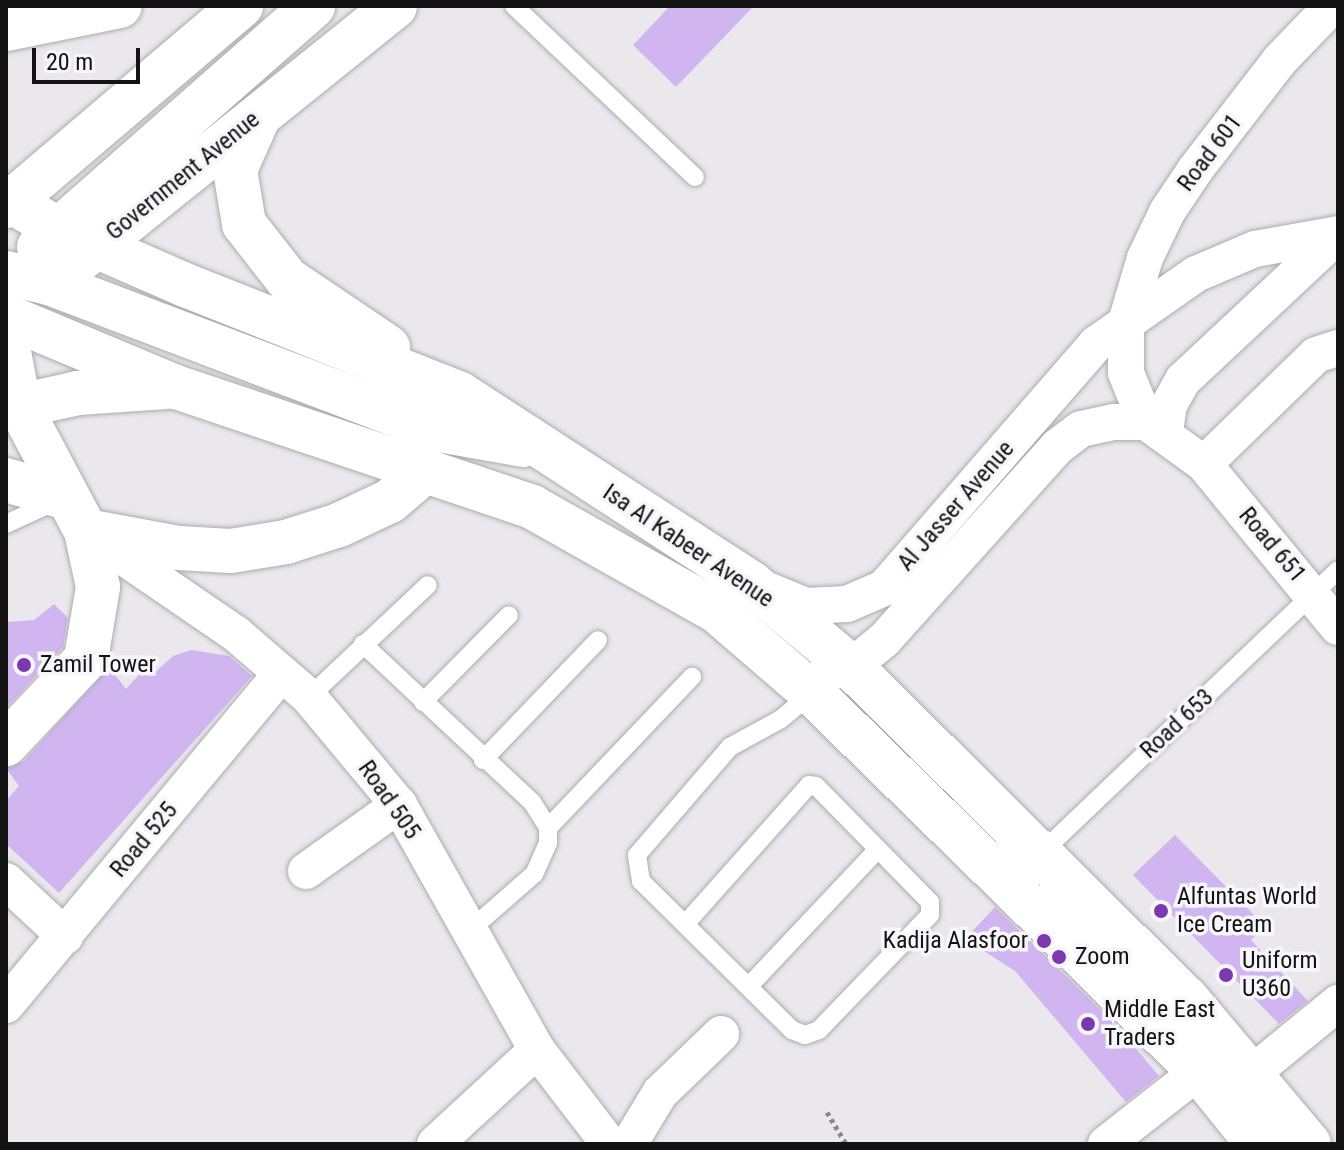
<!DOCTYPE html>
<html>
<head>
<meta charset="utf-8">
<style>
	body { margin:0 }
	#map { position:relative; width:1344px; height:1150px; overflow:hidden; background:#eae8ec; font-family:"Roboto Condensed",sans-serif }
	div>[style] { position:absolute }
	.building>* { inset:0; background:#d1b5f1 }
	.path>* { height:5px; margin-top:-2.5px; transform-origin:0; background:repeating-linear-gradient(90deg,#8b898c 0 4px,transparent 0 8px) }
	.roads { filter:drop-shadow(0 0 2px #acabae) drop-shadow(0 0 2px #acabae) }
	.lane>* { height:18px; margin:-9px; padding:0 9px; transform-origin:9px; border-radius:9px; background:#fff }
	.street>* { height:36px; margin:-18px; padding:0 18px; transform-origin:18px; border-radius:18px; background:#fff }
	.secondary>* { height:44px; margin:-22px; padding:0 22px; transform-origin:22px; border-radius:22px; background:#fff }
	.dots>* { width:22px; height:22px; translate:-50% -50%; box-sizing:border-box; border:4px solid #f7f6fa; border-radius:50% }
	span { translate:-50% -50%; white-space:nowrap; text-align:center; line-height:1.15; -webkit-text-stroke:7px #f7f6fa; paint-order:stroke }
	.street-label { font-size:24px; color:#141314 }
	.poi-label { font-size:24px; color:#141314 }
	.left { translate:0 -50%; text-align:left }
	.right { translate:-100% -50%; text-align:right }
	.frame { position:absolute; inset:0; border:8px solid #141314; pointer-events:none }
	.scale { position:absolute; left:32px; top:48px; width:108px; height:36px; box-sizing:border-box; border:4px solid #141314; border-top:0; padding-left:10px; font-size:24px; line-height:28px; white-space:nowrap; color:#141314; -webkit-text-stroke:6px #f7f6fa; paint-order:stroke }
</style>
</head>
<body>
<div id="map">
	<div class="building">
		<i style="clip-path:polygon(670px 6px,754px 6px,676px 87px,633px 45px)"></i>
		<i style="clip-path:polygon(54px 604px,68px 618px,63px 647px,6px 708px,6px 622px,34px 620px)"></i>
		<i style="clip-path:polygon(191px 650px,229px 656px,252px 676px,59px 893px,6px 844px,6px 801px,19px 786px,6px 768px,24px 761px,109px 667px,126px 689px,144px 669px,151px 676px,173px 656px)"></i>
		<i style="clip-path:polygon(1175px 835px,1265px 926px,1251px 940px,1308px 1001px,1279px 1024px,1133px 875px)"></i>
		<i style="clip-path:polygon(995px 907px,1118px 1027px,1159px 1076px,1126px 1102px,1015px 971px,965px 939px)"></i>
	</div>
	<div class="path">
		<i style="left:827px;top:1112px;width:37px;rotate:59deg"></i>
	</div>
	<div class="roads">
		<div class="lane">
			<i style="left:514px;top:6px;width:249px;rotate:43.4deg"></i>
			<i style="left:6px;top:524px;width:57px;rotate:-24.8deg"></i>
			<i style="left:363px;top:644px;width:231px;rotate:43.1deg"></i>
			<i style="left:532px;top:802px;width:31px;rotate:58deg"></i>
			<i style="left:548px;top:828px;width:15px;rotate:90deg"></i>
			<i style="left:548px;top:843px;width:34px;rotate:114deg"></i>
			<i style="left:534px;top:874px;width:86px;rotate:138.8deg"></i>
			<i style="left:309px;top:697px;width:163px;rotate:-43.3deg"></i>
			<i style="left:423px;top:702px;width:122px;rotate:-45.3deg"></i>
			<i style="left:483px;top:760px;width:166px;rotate:-46.2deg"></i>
			<i style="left:548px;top:828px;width:209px;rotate:-46.4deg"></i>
			<i style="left:1041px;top:853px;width:410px;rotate:-43.6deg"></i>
			<i style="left:687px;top:922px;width:183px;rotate:-48.3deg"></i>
			<i style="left:809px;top:785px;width:7px;rotate:8deg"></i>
			<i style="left:816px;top:786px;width:163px;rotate:45.5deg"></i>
			<i style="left:930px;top:902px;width:13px;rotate:90deg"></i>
			<i style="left:930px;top:915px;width:160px;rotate:134deg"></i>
			<i style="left:819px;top:1030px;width:15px;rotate:160deg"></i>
			<i style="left:805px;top:1035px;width:14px;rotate:-159deg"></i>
			<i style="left:792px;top:1030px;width:212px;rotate:-135.4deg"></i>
			<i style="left:641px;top:881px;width:26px;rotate:-99deg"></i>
			<i style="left:637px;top:855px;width:143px;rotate:-49.3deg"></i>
			<i style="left:730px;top:747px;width:58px;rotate:-28.8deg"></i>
			<i style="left:781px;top:719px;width:40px;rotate:-40deg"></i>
			<i style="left:749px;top:986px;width:187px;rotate:-46.7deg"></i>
		</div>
		<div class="street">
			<i style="left:1146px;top:422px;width:53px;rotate:-112.2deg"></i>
			<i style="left:1126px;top:373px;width:51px;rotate:-90deg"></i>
			<i style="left:1126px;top:322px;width:67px;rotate:-73.5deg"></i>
			<i style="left:1145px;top:258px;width:51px;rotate:-64.4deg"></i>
			<i style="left:1167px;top:212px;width:50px;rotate:-56.3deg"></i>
			<i style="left:1195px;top:170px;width:139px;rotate:-52.3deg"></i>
			<i style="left:1280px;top:60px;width:75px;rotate:-46.1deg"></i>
			<i style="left:1165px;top:432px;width:27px;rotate:-82deg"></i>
			<i style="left:1169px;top:405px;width:29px;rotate:-61deg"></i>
			<i style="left:1183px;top:380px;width:212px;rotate:-43.1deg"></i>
			<i style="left:1204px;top:464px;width:156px;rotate:-44.2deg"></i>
			<i style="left:1316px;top:355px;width:23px;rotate:-18deg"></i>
			<i style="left:90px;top:534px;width:177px;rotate:34.4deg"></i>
			<i style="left:236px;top:634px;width:96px;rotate:40.8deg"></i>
			<i style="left:309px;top:697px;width:141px;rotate:50.2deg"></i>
			<i style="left:399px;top:805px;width:281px;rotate:60.6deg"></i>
			<i style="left:537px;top:1050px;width:118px;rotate:52.5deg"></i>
			<i style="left:767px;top:590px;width:42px;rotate:22.3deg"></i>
			<i style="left:806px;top:606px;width:41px;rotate:-2.8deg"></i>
			<i style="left:847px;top:604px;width:40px;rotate:-23.4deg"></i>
			<i style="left:884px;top:588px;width:323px;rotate:-49deg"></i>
			<i style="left:1096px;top:344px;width:122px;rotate:-35deg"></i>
			<i style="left:1196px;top:274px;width:64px;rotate:-23deg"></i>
			<i style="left:1255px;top:249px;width:84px;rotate:-10.2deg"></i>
			<i style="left:826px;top:673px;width:26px;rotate:-13deg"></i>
			<i style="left:851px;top:667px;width:43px;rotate:-39.3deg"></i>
			<i style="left:884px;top:640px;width:259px;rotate:-48.1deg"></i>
			<i style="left:1057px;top:447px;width:30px;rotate:-37deg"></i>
			<i style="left:1081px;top:429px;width:34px;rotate:-12deg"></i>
			<i style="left:1114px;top:422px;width:32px"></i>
			<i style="left:1146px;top:422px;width:72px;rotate:35.9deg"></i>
			<i style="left:1204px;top:464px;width:211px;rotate:50.6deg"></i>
			<i style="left:306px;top:871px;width:114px;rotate:-35.4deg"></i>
			<i style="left:6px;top:881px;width:81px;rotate:43deg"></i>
			<i style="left:6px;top:1005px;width:430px;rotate:-50.3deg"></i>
			<i style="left:1250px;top:1075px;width:114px;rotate:-39.3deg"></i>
			<i style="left:435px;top:1144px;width:139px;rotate:-42.7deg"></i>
			<i style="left:629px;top:1144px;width:60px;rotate:-58.7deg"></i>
			<i style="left:660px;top:1093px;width:85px;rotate:-44deg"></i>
			<i style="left:1106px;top:1144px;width:118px;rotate:-38.1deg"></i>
		</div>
		<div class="secondary">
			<i style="left:6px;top:29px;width:116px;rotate:-11.4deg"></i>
			<i style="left:258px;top:118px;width:57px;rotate:113.9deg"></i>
			<i style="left:235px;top:170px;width:55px;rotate:80.5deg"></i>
			<i style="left:244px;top:224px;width:70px;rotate:52deg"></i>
			<i style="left:287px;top:279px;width:122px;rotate:34deg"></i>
			<i style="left:6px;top:198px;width:60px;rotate:31.3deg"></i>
			<i style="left:57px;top:229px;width:140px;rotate:23.6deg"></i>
			<i style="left:185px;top:285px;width:296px;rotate:21.6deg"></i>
			<i style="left:460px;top:394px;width:347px;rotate:33deg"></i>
			<i style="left:751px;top:583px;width:131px;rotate:40deg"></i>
			<i style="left:851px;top:667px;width:471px;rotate:44.7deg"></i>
			<i style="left:1186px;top:998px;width:191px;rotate:49.9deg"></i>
			<i style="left:6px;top:206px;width:309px;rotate:-40.4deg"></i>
			<i style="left:39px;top:247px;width:365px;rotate:-41.3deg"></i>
			<i style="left:77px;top:262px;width:408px;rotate:-38.8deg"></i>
			<i style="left:6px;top:273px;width:44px;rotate:13.1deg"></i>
			<i style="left:49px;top:283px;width:412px;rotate:20.8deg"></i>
			<i style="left:434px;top:429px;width:90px;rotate:10.2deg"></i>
			<i style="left:6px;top:316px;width:184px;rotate:22.7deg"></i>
			<i style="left:176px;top:387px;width:376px;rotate:18.6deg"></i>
			<i style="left:532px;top:507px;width:214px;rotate:29.4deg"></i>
			<i style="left:718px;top:612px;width:124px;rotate:40.8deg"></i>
			<i style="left:812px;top:693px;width:541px;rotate:44.33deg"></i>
			<i style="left:1199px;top:1071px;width:94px;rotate:51.1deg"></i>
			<i style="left:6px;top:336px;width:70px;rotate:79.3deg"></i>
			<i style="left:19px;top:405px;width:143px;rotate:62deg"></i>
			<i style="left:86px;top:531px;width:57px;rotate:77.9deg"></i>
			<i style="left:98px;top:587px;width:73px;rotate:99.5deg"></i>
			<i style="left:86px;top:659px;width:117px;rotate:133.3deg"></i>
			<i style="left:6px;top:409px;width:74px;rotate:-12.5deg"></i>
			<i style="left:78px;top:393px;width:88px;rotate:-3.9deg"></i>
			<i style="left:6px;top:480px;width:60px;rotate:16.3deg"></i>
			<i style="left:86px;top:531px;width:95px;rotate:10.4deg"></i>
			<i style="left:179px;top:548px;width:52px;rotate:3.3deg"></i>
			<i style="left:231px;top:551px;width:56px;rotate:-9.3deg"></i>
			<i style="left:286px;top:542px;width:56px;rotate:-17.8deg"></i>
			<i style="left:339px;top:525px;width:56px;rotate:-25.2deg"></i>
			<i style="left:390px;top:501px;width:48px;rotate:-40.7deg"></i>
		</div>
	</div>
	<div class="dots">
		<i style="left:24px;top:665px;background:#7a3aae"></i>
		<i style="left:1161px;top:911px;background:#7a3aae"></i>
		<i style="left:1044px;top:941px;background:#7a3aae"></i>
		<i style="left:1059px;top:957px;background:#7a3aae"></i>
		<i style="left:1226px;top:975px;background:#7a3aae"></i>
		<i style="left:1088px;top:1024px;background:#7a3aae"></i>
	</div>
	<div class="street-label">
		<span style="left:1210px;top:153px;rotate:-53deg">Road 601</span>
		<span style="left:183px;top:176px;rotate:-39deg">Government Avenue</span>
		<span style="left:956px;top:506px;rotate:-49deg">Al Jasser Avenue</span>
		<span style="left:1272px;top:545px;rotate:50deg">Road 651</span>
		<span style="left:688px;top:546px;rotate:34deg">Isa Al Kabeer Avenue</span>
		<span style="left:1177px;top:724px;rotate:-43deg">Road 653</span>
		<span style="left:389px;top:800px;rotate:55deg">Road 505</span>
		<span style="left:144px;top:840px;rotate:-50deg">Road 525</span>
	</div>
	<div class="poi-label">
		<span class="left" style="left:40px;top:665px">Zamil Tower</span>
		<span class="left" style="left:1177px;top:911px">Alfuntas World<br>Ice Cream</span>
		<span class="right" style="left:1028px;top:941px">Kadija Alasfoor</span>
		<span class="left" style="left:1075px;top:957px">Zoom</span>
		<span class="left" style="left:1242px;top:975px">Uniform<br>U360</span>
		<span class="left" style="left:1104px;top:1024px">Middle East<br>Traders</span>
	</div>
	<div class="frame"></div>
	<div class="scale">20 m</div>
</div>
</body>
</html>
